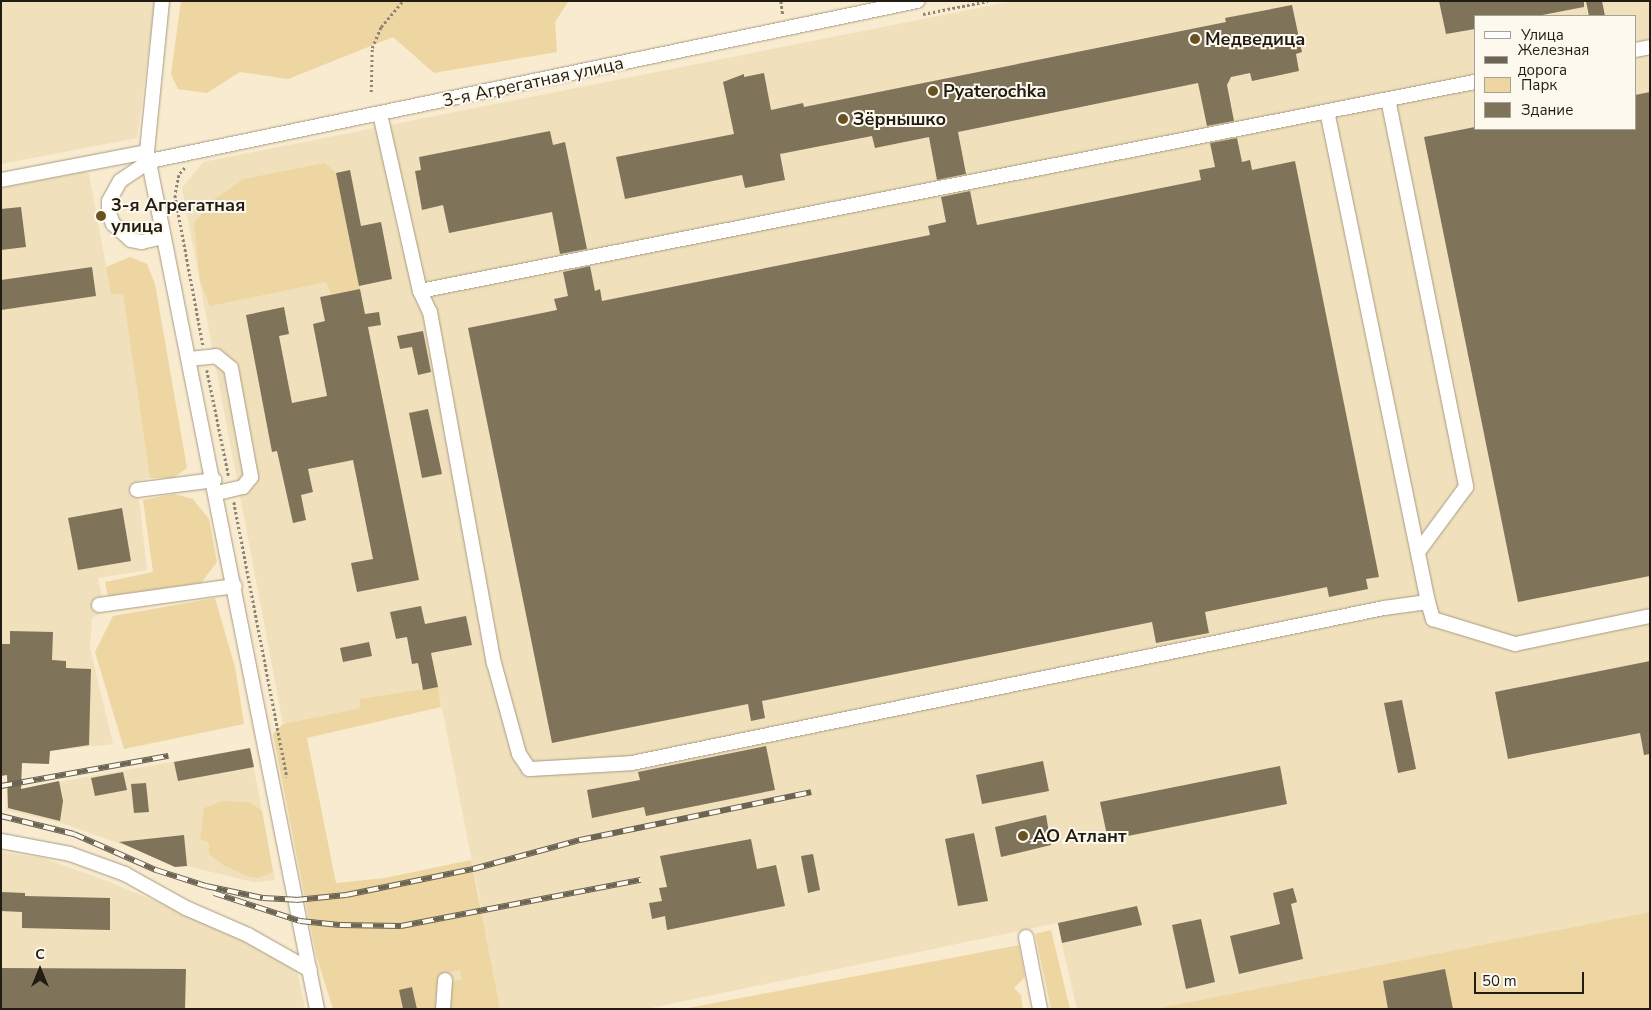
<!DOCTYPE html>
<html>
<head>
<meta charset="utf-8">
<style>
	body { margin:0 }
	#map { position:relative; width:1651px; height:1010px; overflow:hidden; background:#f8ebcf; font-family:"Nunito Sans",sans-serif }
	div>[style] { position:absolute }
	.built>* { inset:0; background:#f0e0bc }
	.green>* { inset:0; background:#eed6a2 }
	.building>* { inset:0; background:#7f735a }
	.path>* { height:2.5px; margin-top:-1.25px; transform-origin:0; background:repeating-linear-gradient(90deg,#8d8471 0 2.5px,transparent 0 5px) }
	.roads { filter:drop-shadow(0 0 1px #a79b81) drop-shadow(0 0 1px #a79b81) }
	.minor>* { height:14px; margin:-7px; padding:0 7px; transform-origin:7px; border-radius:7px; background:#fff }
	.rail>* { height:5.5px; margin-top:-2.75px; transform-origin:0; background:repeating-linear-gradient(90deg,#fef9ee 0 11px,#6c6554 0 22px); box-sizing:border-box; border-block:1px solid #6c6554 }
	.dots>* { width:14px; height:14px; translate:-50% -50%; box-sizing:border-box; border:2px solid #fef9ee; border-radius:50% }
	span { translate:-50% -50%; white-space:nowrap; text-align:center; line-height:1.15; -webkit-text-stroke:4px #fef9ee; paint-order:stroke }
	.poi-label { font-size:18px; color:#221d13; font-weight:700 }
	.left { translate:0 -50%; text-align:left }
	.street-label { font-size:18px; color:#221d13 }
	.frame { position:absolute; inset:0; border:2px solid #221d13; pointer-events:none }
	.legend { position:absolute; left:1474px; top:15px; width:162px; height:115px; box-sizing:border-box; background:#fef9ee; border:1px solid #a6a196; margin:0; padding:6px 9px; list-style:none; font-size:15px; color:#221d13 }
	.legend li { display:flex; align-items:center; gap:10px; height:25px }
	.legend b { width:25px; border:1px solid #a6a196 }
	.north { position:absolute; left:15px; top:945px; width:50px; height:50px; -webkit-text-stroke:4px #fef9ee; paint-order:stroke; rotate:0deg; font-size:14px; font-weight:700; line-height:20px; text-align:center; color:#221d13 }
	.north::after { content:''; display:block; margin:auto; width:18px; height:22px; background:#221d13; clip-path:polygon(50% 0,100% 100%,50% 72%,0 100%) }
	.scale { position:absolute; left:1474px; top:972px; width:110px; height:22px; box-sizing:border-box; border:2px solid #221d13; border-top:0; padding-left:6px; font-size:15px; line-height:18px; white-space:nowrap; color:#221d13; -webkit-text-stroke:4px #fef9ee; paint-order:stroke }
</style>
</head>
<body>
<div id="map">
	<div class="built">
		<i style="clip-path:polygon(1px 1px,155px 1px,137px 138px,1px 164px)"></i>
		<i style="clip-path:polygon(evenodd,1014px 1px,1650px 1px,1650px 912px,1159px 1009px,1077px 1009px,1057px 923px,646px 1009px,343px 1009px,482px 912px,438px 688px,360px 700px,360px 708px,283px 724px,182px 188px,203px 162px,1014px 1px,1475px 16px,1635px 16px,1635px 129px,1475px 129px,1475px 16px)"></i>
		<i style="clip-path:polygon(84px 172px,89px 174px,111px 293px,123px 293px,150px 478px,137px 481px,147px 570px,98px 578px,105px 611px,92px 618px,90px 648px,113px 744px,50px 751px,49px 764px,22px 763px,22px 769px,1px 776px,1px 188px)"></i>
		<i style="clip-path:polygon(250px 748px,275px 880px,253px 882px,187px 866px,175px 867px,132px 848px,62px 823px,6px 810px,7px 791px)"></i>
		<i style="clip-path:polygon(1px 852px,43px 858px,107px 881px,242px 937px,296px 966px,305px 1009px,1px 1009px)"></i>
	</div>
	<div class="green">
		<i style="clip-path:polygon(181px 1px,567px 1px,568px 2px,555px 22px,557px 52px,434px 73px,393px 37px,288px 79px,240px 72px,207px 93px,178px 89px,171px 74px)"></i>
		<i style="clip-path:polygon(325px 163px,336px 173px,360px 289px,331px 294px,326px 282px,210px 306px,200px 281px,194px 223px,212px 201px,244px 179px)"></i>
		<i style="clip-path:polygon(130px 257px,147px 264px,155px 284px,187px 468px,173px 478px,150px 478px,123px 294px,111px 294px,106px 267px)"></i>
		<i style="clip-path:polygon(174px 494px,193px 499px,209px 519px,217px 562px,201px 583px,108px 596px,105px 582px,153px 572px,143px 500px)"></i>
		<i style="clip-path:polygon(215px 598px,235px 667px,244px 724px,124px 749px,95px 652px,113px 616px)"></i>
		<i style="clip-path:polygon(evenodd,438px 687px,441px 707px,307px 738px,336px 883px,385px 878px,471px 860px,500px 1009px,412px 1009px,417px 1007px,412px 987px,399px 991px,403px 1009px,333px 1009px,316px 955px,273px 734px,283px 724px,360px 708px,360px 699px,438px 687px,460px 970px,462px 979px,452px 982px,450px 972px,460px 970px)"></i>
		<i style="clip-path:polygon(222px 801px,250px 802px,262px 811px,273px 872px,258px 878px,247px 876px,223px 865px,209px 854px,209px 843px,200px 839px,204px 808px)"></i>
		<i style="clip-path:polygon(1650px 912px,1650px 1009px,1159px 1009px,1160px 1008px)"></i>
		<i style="clip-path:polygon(1051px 930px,1070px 1009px,1051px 1009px,1035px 934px)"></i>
		<i style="clip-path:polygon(1019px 945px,1025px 977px,1014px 988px,1021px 995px,1023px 1009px,683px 1009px)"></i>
	</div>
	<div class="building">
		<i style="clip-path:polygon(1439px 1px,1584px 1px,1584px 7px,1537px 16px,1475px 16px,1475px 29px,1446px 34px)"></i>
		<i style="clip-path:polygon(1586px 1px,1602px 1px,1605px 16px,1589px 16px)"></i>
		<i style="clip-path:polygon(1292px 5px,1302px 52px,1296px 54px,1299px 71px,1252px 81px,1250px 73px,1231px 77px,1227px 85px,1234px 121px,1207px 126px,1198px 83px,958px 132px,966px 174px,937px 180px,929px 137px,875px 148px,872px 136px,780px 154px,785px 180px,745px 188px,742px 175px,625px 199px,616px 157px,734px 134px,723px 82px,744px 74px,744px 77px,764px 73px,771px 110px,803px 103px,804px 107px,1226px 22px,1225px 18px)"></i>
		<i style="clip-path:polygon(1650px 92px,1650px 576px,1518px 602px,1424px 137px,1475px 127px,1635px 129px,1635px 95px)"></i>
		<i style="clip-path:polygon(550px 131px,553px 145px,565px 142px,587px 249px,560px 254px,552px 212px,449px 233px,443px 205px,422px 210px,415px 171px,421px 170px,419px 157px)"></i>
		<i style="clip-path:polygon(1237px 138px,1242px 162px,1250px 160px,1252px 170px,1295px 161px,1379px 577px,1366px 579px,1368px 589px,1329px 597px,1327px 587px,1205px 612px,1209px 633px,1156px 643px,1152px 622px,762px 701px,765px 718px,751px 721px,748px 704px,552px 743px,468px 328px,557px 310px,554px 299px,568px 296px,563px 272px,590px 266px,595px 291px,600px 289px,602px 301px,930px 235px,928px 226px,946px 222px,941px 197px,970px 191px,977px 225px,1201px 180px,1199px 170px,1215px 167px,1210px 143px)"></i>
		<i style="clip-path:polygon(350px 170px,361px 226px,381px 222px,392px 279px,359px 286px,336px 173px)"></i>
		<i style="clip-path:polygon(21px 207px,26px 247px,1px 250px,1px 209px)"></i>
		<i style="clip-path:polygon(92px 267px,96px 296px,1px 310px,1px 280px)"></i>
		<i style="clip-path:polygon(360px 289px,365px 314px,379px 312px,381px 325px,368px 327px,419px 580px,357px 592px,351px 563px,373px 559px,353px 460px,308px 469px,313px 492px,301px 495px,306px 520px,293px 523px,277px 451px,272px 452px,246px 315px,284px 307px,289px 334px,279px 336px,292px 403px,327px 396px,313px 324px,325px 321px,320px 297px)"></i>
		<i style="clip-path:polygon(423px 331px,431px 372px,418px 375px,412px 347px,400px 349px,397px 336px)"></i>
		<i style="clip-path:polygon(428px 409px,442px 474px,422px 478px,409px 413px)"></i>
		<i style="clip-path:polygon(122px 508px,131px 561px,78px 570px,68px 518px)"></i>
		<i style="clip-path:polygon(421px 606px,425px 624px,466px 616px,472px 645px,431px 653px,438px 687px,423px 690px,418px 663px,412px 664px,407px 637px,396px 639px,390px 612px)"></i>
		<i style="clip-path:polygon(10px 631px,53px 632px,52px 660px,66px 661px,66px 668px,91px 669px,89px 745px,50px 751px,49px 764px,22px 763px,21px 789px,59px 781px,63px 801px,60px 821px,8px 808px,7px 775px,1px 776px,1px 644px,10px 644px)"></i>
		<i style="clip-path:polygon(369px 642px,372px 656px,343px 662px,340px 648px)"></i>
		<i style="clip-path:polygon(1650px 661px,1650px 754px,1644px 755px,1640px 733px,1508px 759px,1495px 692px)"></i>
		<i style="clip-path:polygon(1402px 700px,1416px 769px,1398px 773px,1384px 703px)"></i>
		<i style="clip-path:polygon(766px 746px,775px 790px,646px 816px,644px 807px,592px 818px,587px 790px,640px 780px,638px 772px)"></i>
		<i style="clip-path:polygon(250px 748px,254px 767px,178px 781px,174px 762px)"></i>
		<i style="clip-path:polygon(1043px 761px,1049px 791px,982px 804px,976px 775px)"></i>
		<i style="clip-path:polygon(1280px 766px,1287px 804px,1108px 840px,1100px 802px)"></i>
		<i style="clip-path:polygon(123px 772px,127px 790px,95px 796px,91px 778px)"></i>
		<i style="clip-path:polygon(146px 783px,149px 812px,134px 813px,131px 784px)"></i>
		<i style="clip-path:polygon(1046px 815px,1051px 845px,1001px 857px,995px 827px)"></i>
		<i style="clip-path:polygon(974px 833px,988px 901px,958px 906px,945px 839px)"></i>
		<i style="clip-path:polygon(184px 835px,187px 866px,175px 867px,119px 842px)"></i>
		<i style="clip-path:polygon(751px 839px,757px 869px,776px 865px,785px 906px,667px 930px,665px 916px,652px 919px,649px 903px,662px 901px,659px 888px,667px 887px,660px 856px)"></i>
		<i style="clip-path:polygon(813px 854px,820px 890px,808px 893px,801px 856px)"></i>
		<i style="clip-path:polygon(1293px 888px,1297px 902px,1291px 904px,1303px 959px,1239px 974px,1230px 936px,1280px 924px,1273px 893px)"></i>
		<i style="clip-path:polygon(1px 892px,25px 893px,25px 896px,110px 898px,110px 930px,22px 928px,22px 912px,1px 911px)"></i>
		<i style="clip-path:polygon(1137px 906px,1142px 925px,1062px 943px,1058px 923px)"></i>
		<i style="clip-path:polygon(1201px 919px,1215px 982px,1186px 989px,1172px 925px)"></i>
		<i style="clip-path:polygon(1px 968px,186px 969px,185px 1009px,1px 1009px)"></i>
		<i style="clip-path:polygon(1445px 969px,1453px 1009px,1388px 1009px,1383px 981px)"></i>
		<i style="clip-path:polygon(412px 987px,417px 1009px,403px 1009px,399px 990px)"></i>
	</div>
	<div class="path">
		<i style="left:781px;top:1px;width:14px;rotate:82deg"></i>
		<i style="left:923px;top:14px;width:66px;rotate:-11.3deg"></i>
		<i style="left:371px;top:92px;width:44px;rotate:-88.7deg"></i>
		<i style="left:372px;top:48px;width:23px;rotate:-67deg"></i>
		<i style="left:381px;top:27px;width:34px;rotate:-50deg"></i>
		<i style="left:185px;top:168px;width:9px;rotate:131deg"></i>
		<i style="left:179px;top:175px;width:20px;rotate:101deg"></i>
		<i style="left:175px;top:195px;width:153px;rotate:79.4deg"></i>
		<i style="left:207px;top:370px;width:109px;rotate:78.4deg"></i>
		<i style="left:234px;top:502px;width:280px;rotate:79.1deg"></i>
	</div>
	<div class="roads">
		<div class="minor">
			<i style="left:162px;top:1px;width:152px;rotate:95.7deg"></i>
			<i style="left:147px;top:152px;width:874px;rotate:78.78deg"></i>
			<i style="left:1635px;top:50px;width:15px;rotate:-11deg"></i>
			<i style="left:1388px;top:99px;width:396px;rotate:78.6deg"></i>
			<i style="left:1466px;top:487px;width:81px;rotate:126.4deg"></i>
			<i style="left:1327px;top:111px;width:501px;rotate:78.38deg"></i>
			<i style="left:380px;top:114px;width:181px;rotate:77.3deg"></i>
			<i style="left:420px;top:291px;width:23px;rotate:65deg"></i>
			<i style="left:430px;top:312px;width:357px;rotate:79.7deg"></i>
			<i style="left:494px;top:663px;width:94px;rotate:74.6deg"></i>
			<i style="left:519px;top:754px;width:18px;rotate:56deg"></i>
			<i style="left:529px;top:769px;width:103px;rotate:-3.3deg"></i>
			<i style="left:632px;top:763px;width:768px;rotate:-11.65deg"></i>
			<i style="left:1384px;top:608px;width:44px;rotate:-7.8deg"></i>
			<i style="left:1428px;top:602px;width:18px;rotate:74deg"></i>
			<i style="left:1433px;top:619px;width:86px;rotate:17deg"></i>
			<i style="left:1515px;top:644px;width:138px;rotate:-11.7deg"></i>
			<i style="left:1px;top:180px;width:149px;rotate:-10.9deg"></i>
			<i style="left:163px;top:237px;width:22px;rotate:167deg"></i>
			<i style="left:142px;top:242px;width:11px;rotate:-170deg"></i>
			<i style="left:131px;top:240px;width:24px;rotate:-138deg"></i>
			<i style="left:113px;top:224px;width:12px;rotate:-110deg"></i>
			<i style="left:109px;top:213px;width:12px;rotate:-90deg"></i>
			<i style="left:109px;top:201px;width:23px;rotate:-61deg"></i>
			<i style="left:120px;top:181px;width:36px;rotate:-34deg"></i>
			<i style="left:150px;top:161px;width:784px;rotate:-11.78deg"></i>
			<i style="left:420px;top:291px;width:1076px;rotate:-11.21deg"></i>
			<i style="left:189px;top:359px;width:27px;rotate:-6deg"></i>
			<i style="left:216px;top:356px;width:19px;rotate:39deg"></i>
			<i style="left:231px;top:368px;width:111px;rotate:79.6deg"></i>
			<i style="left:251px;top:477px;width:13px;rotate:129deg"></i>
			<i style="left:243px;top:487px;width:27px;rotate:167deg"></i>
			<i style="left:137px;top:490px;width:78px;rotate:-7.4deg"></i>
			<i style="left:99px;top:605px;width:137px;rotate:-8deg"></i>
			<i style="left:1px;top:841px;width:70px;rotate:10.7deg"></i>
			<i style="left:70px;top:854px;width:59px;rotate:20deg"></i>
			<i style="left:125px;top:874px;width:70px;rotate:29.1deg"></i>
			<i style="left:186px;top:908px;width:68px;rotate:23.5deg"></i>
			<i style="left:248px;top:935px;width:71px;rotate:29.4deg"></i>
			<i style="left:1026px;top:937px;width:73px;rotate:79deg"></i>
			<i style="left:443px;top:1009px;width:29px;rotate:-86deg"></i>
		</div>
	</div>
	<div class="rail">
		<i style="left:1px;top:786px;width:170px;rotate:-10.2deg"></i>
		<i style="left:1px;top:816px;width:75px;rotate:13.9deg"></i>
		<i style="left:74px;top:834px;width:90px;rotate:23.7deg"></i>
		<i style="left:156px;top:870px;width:52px;rotate:17.7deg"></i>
		<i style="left:206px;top:886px;width:58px;rotate:11.9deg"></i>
		<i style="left:263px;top:898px;width:33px;rotate:3deg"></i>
		<i style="left:296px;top:900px;width:50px;rotate:-5.7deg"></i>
		<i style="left:346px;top:895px;width:130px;rotate:-11.6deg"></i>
		<i style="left:473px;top:869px;width:111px;rotate:-15.2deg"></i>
		<i style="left:580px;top:840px;width:236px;rotate:-11.7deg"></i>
		<i style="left:214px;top:893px;width:90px;rotate:18deg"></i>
		<i style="left:300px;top:921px;width:40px;rotate:5.7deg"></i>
		<i style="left:340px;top:925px;width:61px;rotate:0.9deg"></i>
		<i style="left:401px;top:926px;width:244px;rotate:-10.9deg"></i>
	</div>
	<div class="dots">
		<i style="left:1195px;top:39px;background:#675221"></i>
		<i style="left:933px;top:91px;background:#675221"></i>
		<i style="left:843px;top:119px;background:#675221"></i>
		<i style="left:101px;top:216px;background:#675221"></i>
		<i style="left:1023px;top:836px;background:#675221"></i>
	</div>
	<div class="poi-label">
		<span class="left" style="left:1205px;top:39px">Медведица</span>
		<span class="left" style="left:943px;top:91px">Pyaterochka</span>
		<span class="left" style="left:853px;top:119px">Зёрнышко</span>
		<span class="left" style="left:111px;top:216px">3-я Агрегатная<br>улица</span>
		<span class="left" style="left:1033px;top:836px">АО Атлант</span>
	</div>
	<div class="street-label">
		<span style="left:533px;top:82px;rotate:-12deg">3-я Агрегатная улица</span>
	</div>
	<div class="frame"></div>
	<ul class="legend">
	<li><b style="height:6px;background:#fff"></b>Улица</li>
	<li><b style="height:6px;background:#6c6554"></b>Железная дорога</li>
	<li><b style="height:14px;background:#eed6a2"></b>Парк</li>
	<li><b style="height:14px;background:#7f735a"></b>Здание</li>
	</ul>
	<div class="north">С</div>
	<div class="scale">50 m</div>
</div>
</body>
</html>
